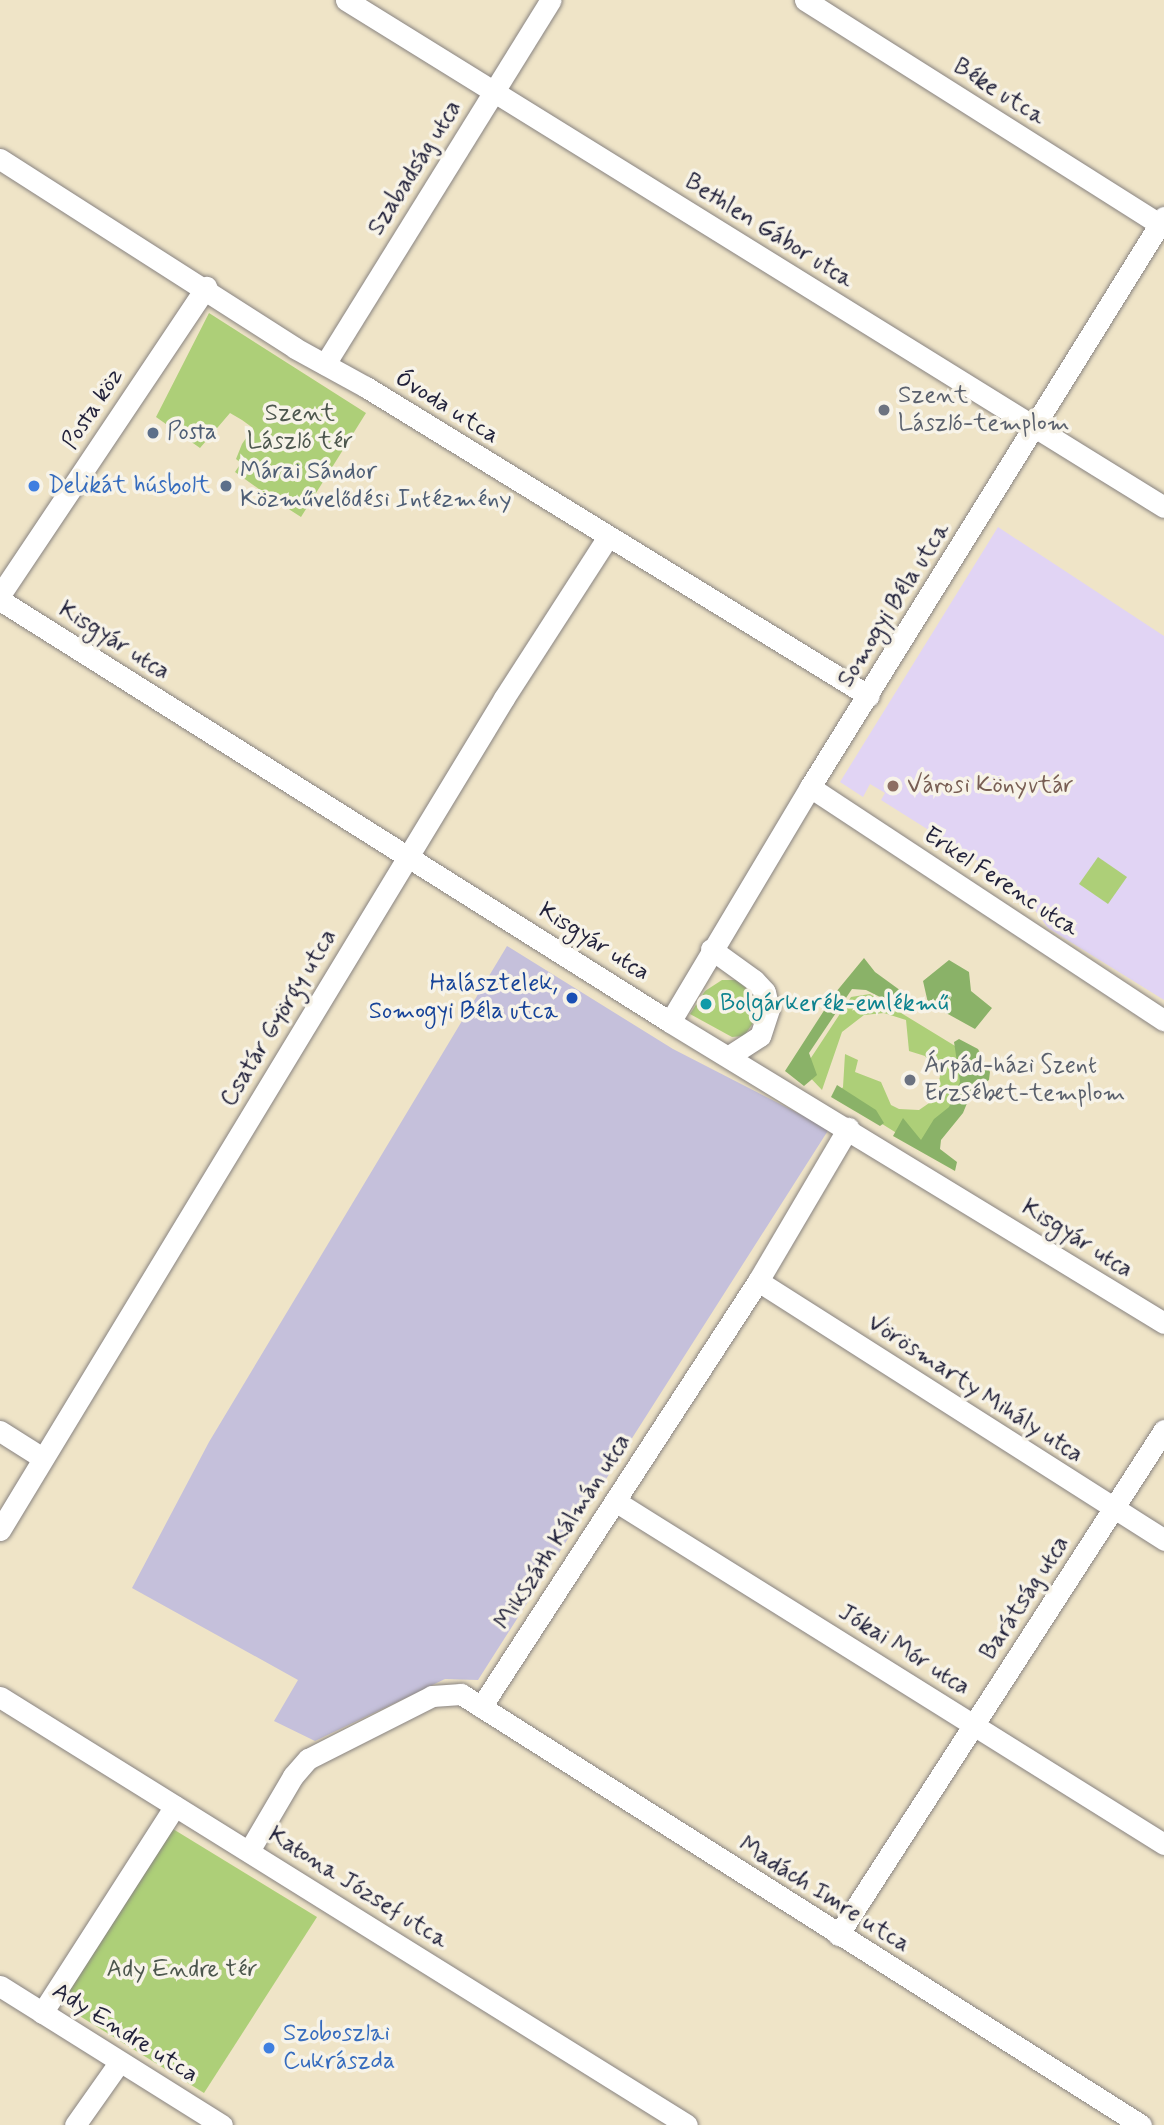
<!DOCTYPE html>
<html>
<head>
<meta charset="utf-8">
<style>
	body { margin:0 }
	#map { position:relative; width:1164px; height:2125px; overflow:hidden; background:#efe4c7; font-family:Mynerve,sans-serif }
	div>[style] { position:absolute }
	.built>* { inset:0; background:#e1d4f4 }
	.industrial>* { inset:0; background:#c5c0db }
	.green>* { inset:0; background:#adcf78 }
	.forest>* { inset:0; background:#8ab268 }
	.roads { filter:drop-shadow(0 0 2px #888381) drop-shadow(0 0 2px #888381) }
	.minor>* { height:21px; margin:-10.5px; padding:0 10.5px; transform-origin:10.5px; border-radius:10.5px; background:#fff }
	.dots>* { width:19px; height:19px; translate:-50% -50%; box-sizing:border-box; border:4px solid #f7f3e8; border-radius:50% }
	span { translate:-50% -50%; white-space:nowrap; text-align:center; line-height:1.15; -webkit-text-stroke:7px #f7f3e8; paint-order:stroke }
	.street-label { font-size:24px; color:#22223b }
	.worship-label { font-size:24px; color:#5b616d }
	.left { translate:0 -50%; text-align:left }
	.park-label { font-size:24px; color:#4c564d }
	.service-label { font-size:24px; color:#4e5e75 }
	.shop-label { font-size:24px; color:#366cbe }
	.education-label { font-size:24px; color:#785e54 }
	.transit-label { font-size:24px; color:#164399 }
	.right { translate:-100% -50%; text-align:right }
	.culture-label { font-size:24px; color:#0d838f }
</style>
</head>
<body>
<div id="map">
	<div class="built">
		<i style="clip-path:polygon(998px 527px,1164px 636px,1164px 1000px,1048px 928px,1016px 885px,881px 800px,885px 793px,870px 784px,863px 797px,840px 782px)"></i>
	</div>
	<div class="industrial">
		<i style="clip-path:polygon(507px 946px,673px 1049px,829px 1129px,478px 1680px,445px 1679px,315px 1741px,274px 1721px,298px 1680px,132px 1588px,209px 1442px)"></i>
	</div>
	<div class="green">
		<i style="clip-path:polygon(209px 313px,366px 413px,301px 517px,287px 508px,290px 503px,281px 497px,277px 502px,235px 472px,241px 463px,236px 459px,242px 444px,253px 428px,242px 420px,230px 413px,200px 448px,156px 417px)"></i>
		<i style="clip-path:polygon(1098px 857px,1127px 877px,1108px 904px,1079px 884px)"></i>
		<i style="clip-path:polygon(722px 980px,737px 980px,755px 997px,756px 1019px,744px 1036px,732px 1037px,690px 1014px,705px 991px)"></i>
		<i style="clip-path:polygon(870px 994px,983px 1063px,924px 1150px,837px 1096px,843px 1087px,845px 1054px,858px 1060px,855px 1072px,881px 1082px,891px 1105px,899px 1109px,919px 1110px,935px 1099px,940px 1076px,925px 1056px,909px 1051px,906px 1020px,884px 1013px,864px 1015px,842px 1032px,822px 1090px,803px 1070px,851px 997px)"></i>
		<i style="clip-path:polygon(173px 1829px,317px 1917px,204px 2093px,70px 2010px,66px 1996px)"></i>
	</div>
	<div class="forest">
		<i style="clip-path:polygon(864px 958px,875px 972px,908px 996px,898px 1006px,866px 990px,852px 989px,809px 1053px,817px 1075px,804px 1086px,785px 1071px,836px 992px)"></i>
		<i style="clip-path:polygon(949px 960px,969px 972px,971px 991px,992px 1008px,975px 1029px,928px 1003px,923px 981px)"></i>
		<i style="clip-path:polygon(959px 1039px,978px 1049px,990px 1072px,989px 1080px,972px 1091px,963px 1113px,941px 1140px,940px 1149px,957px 1162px,955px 1171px,893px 1136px,903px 1118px,921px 1140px,934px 1119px,949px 1107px,960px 1082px,954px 1042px)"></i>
		<i style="clip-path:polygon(837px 1085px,876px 1110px,884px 1123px,880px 1126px,831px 1097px)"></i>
	</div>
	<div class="roads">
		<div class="minor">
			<i style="left:346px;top:0;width:962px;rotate:31.79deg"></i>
			<i style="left:805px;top:0;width:425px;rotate:32.3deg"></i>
			<i style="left:0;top:159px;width:350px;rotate:32.6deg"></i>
			<i style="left:295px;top:348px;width:81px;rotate:28.8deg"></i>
			<i style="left:366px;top:387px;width:590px;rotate:31.56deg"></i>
			<i style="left:325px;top:364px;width:428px;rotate:-58.2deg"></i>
			<i style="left:0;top:595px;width:371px;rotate:-56.2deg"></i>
			<i style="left:0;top:600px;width:792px;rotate:32.2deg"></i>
			<i style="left:670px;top:1022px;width:578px;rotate:31.35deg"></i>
			<i style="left:810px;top:787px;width:424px;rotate:33.4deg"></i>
			<i style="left:711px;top:949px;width:53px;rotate:35.8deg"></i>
			<i style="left:754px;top:980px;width:16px;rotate:47deg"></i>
			<i style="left:765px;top:992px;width:17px;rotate:77deg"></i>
			<i style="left:769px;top:1009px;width:28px;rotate:108deg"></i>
			<i style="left:760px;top:1036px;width:35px;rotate:147deg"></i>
			<i style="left:670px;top:1022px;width:274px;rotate:-59.2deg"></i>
			<i style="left:810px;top:787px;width:671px;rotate:-58.16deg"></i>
			<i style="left:758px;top:1281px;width:482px;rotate:32.5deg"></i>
			<i style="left:0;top:1431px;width:49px;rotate:32.4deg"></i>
			<i style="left:615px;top:1501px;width:647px;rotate:32deg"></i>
			<i style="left:0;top:1530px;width:973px;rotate:-58.79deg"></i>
			<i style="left:504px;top:698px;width:190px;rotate:-57.2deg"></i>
			<i style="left:0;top:1697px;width:809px;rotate:31.92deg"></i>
			<i style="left:481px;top:1707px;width:508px;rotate:-56.97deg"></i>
			<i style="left:758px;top:1281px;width:178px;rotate:-59.5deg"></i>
			<i style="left:249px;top:1851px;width:87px;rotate:-59.6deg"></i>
			<i style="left:293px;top:1776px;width:23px;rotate:-49deg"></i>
			<i style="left:308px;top:1759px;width:139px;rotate:-26.9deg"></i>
			<i style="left:432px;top:1696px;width:29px;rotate:-4deg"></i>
			<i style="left:461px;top:1694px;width:805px;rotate:32.37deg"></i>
			<i style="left:838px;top:1935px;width:601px;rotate:-57.16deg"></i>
			<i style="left:0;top:1986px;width:262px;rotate:32.1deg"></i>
			<i style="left:42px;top:2013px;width:246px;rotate:-57.3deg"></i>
			<i style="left:75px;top:2125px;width:75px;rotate:-54.8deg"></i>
		</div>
	</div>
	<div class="dots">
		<i style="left:884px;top:410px;background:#6b7280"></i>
		<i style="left:153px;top:433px;background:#5c6f8a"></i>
		<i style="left:34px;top:486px;background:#3f7fe0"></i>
		<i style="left:226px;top:486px;background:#5c6f8a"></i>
		<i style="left:893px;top:786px;background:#8d6e63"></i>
		<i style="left:572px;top:998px;background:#1a4fb4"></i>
		<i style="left:706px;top:1004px;background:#0f9aa8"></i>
		<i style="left:910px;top:1080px;background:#6b7280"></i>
		<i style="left:269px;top:2048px;background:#3f7fe0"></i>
	</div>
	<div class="street-label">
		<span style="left:999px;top:92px;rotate:32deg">Béke utca</span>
		<span style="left:415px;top:168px;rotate:-58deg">Szabadság utca</span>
		<span style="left:769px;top:231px;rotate:32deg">Bethlen Gábor utca</span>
		<span style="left:447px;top:407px;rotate:32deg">Óvoda utca</span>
		<span style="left:93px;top:409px;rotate:-57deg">Posta köz</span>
		<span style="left:894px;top:605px;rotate:-58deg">Somogyi Béla utca</span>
		<span style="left:114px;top:641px;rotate:32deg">Kisgyár utca</span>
		<span style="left:1001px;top:882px;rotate:33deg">Erkel Ferenc utca</span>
		<span style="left:594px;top:942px;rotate:32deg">Kisgyár utca</span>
		<span style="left:279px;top:1018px;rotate:-59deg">Csatár György utca</span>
		<span style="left:1077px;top:1239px;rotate:32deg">Kisgyár utca</span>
		<span style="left:975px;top:1389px;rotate:33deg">Vörösmarty Mihály utca</span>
		<span style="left:563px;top:1532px;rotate:-57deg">Mikszáth Kálmán utca</span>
		<span style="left:1025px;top:1598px;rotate:-57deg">Barátság utca</span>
		<span style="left:904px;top:1650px;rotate:32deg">Jókai Mór utca</span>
		<span style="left:358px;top:1888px;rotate:32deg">Katona József utca</span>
		<span style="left:824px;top:1895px;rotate:32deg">Madách Imre utca</span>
		<span style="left:125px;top:2033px;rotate:32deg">Ady Endre utca</span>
	</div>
	<div class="worship-label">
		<span class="left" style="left:898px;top:410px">Szent<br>László-templom</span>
		<span class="left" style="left:924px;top:1080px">Árpád-házi Szent<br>Erzsébet-templom</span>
	</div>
	<div class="park-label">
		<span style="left:300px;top:428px">Szent<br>László tér</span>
		<span style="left:182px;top:1970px">Ady Endre tér</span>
	</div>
	<div class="service-label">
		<span class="left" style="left:167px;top:433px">Posta</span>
		<span class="left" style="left:240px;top:486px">Márai Sándor<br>Közművelődési Intézmény</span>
	</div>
	<div class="shop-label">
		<span class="left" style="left:48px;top:486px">Delikát húsbolt</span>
		<span class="left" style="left:283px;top:2048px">Szoboszlai<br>Cukrászda</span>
	</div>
	<div class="education-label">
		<span class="left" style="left:907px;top:786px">Városi Könyvtár</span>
	</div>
	<div class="transit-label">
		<span class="right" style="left:558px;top:998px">Halásztelek,<br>Somogyi Béla utca</span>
	</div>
	<div class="culture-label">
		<span class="left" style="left:720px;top:1004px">Bolgárkerék-emlékmű</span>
	</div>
</div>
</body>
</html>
